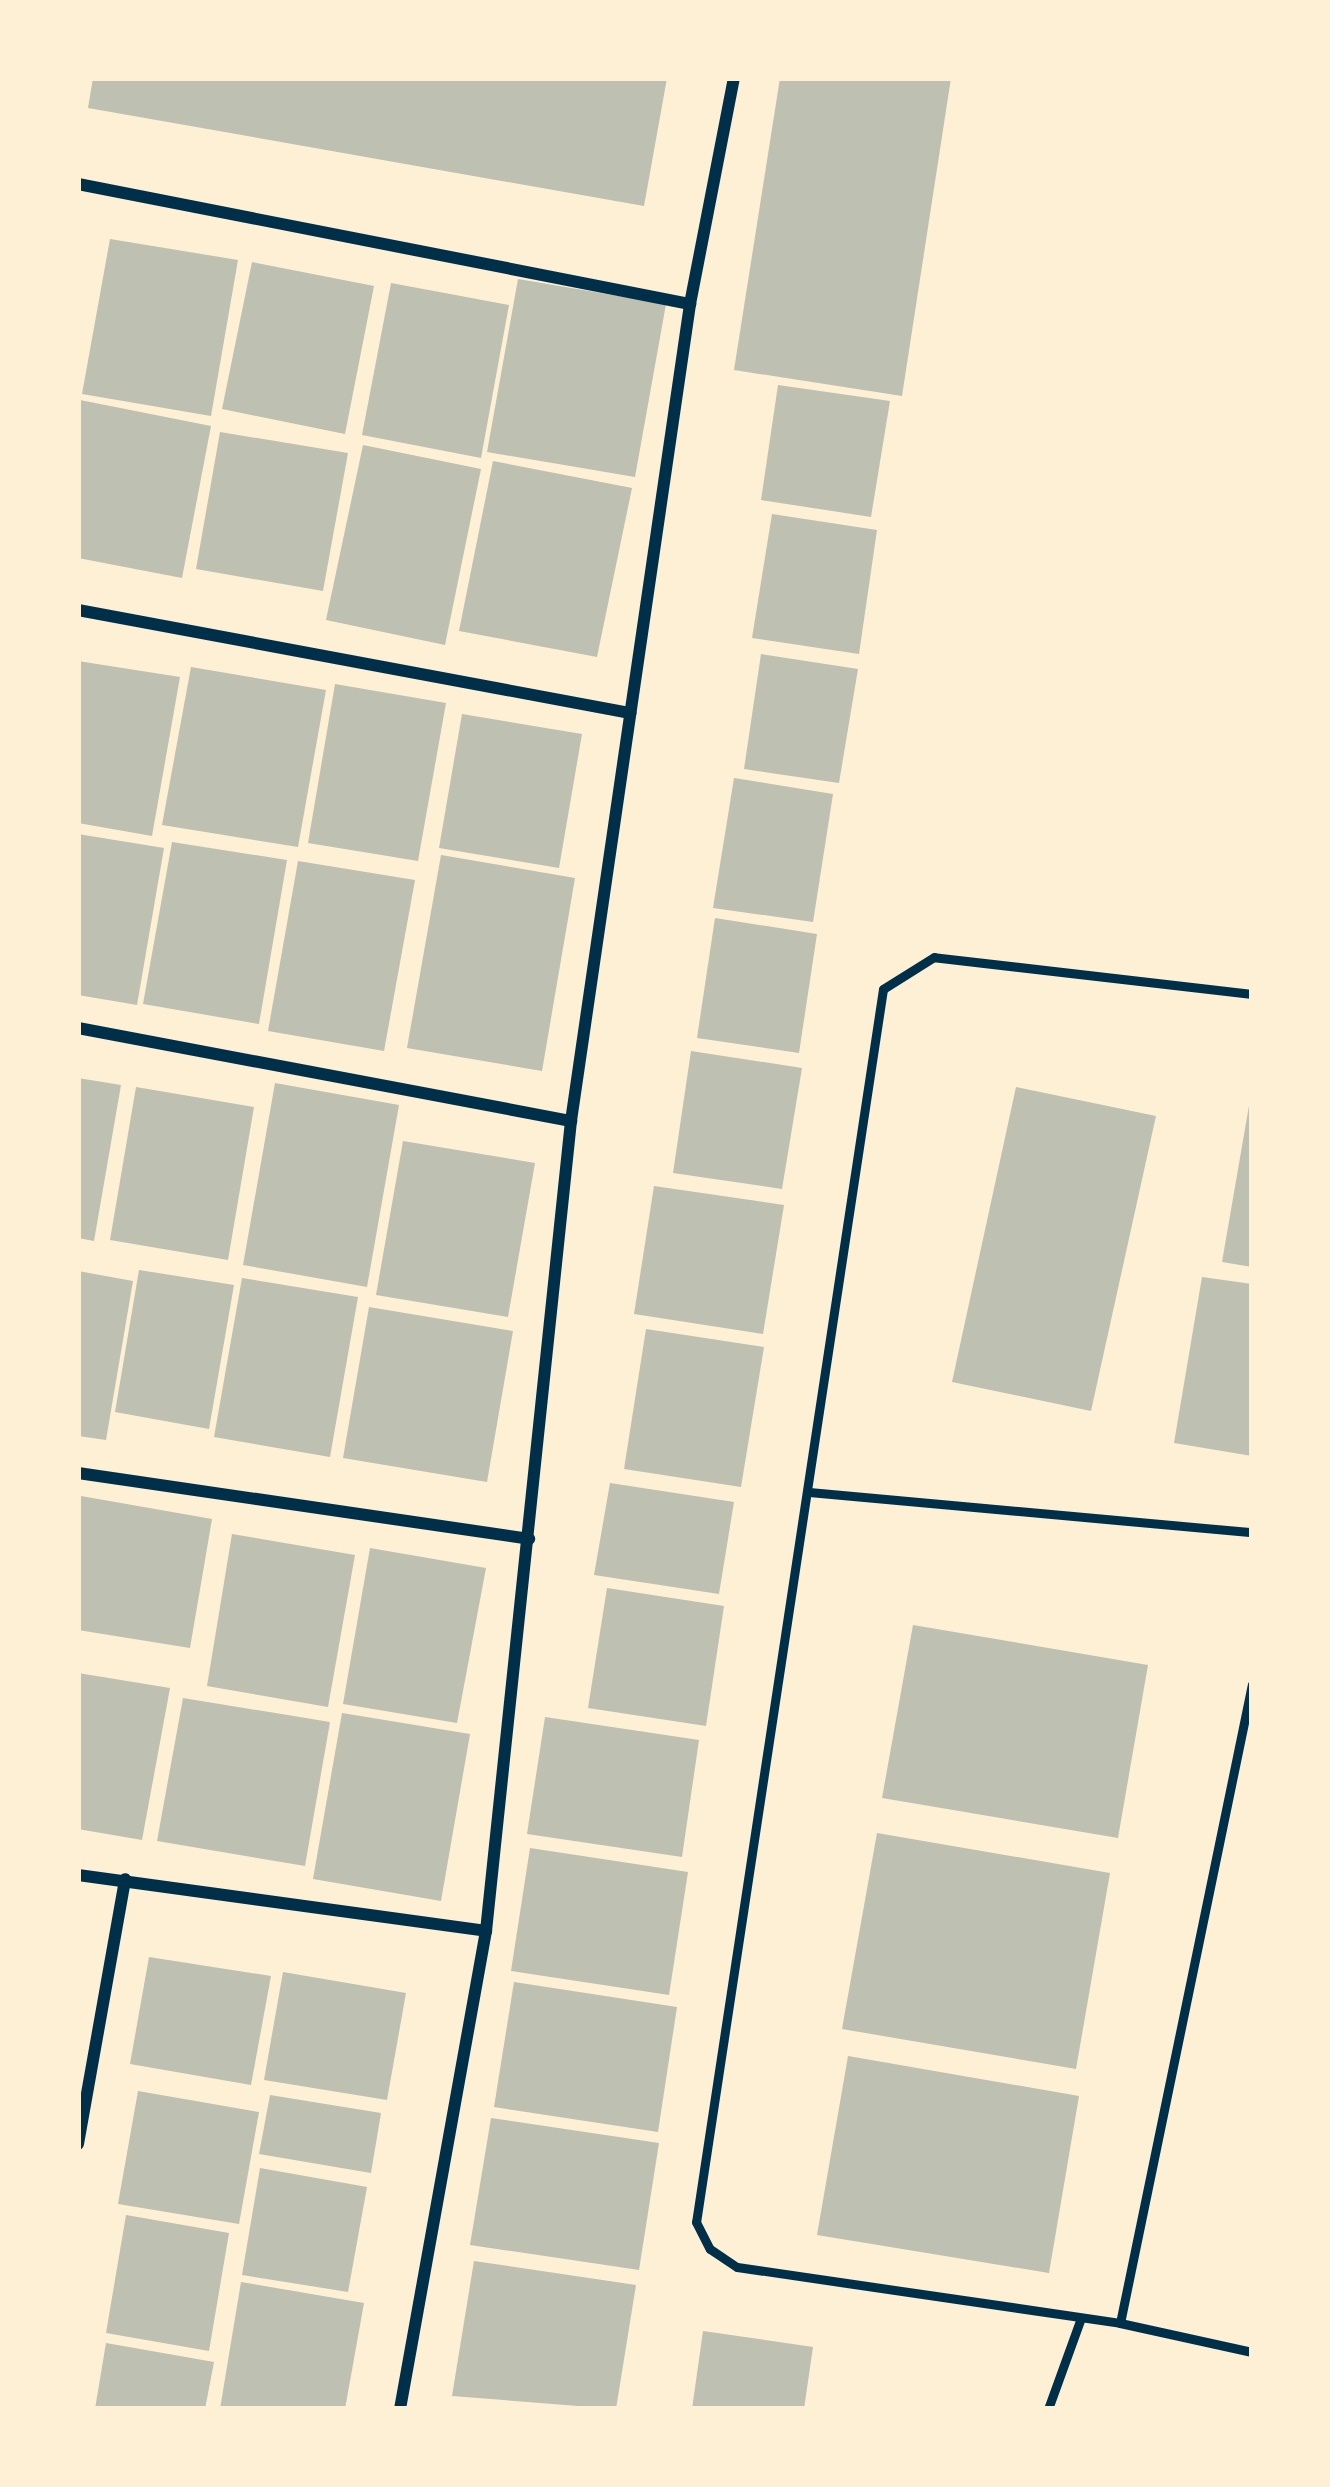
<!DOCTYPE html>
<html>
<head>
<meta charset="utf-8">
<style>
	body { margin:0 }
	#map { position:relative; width:1330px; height:2487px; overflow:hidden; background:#fdf0d5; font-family:"Work Sans",sans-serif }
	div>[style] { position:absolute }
	.building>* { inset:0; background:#bec0b2 }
	.service>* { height:9px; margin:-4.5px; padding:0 4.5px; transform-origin:4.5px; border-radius:4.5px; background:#003049 }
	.minor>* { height:12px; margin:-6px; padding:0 6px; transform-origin:6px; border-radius:6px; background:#003049 }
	span { translate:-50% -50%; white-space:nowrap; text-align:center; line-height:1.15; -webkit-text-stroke:10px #fdf0d5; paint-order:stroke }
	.frame { position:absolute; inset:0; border:81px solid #fdf0d5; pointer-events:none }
</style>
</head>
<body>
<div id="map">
	<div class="building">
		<i style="clip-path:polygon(93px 78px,667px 78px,644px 206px,88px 108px)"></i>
		<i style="clip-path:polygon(780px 78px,951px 78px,902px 396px,734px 370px)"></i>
		<i style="clip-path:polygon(110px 239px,238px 260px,211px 416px,82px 394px)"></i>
		<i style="clip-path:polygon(252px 262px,374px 286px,345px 434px,222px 409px)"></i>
		<i style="clip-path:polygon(518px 279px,666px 304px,635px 477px,487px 452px)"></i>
		<i style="clip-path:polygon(391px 283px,509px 305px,481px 458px,362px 435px)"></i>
		<i style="clip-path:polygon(778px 385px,890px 401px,871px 517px,761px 500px)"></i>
		<i style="clip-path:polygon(80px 400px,211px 426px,182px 578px,78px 558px)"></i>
		<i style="clip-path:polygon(220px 432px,348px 453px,323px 591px,196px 569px)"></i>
		<i style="clip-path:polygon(363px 445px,481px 469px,445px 645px,326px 620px)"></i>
		<i style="clip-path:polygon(493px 461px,632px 488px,597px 657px,459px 631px)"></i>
		<i style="clip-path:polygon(772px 514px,877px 530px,859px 654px,752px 638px)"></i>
		<i style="clip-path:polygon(761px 654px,858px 669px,839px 783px,744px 769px)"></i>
		<i style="clip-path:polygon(78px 661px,180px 677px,152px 836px,78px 823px)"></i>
		<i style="clip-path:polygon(191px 667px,326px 690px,298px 847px,162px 825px)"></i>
		<i style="clip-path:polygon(335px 684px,446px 703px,418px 861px,308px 843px)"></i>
		<i style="clip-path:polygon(462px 714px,582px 734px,559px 868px,439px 848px)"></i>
		<i style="clip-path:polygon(734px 778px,833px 794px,813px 922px,713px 908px)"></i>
		<i style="clip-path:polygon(78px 834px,164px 848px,137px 1005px,78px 995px)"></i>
		<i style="clip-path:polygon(172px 842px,287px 860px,259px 1024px,143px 1004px)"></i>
		<i style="clip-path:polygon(441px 855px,575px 878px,542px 1071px,407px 1048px)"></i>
		<i style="clip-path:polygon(298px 861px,415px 880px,384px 1051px,268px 1031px)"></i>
		<i style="clip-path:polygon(715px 918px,817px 934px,799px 1053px,697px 1038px)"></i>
		<i style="clip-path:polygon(691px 1051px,802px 1068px,782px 1189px,673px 1173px)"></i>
		<i style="clip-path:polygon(78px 1078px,121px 1085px,94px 1241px,78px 1238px)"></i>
		<i style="clip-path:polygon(275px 1083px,399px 1105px,367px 1287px,243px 1265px)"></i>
		<i style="clip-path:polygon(136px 1087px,254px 1107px,228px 1260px,110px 1240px)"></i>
		<i style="clip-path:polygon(1016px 1087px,1156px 1116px,1091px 1411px,952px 1382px)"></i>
		<i style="clip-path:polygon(1250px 1100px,1252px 1100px,1252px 1267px,1222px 1262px)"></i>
		<i style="clip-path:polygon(403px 1141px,535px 1163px,508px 1317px,376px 1295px)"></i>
		<i style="clip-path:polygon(654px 1186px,784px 1205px,763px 1334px,634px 1314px)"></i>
		<i style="clip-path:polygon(139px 1270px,234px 1285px,209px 1429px,115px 1412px)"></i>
		<i style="clip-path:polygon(78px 1271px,133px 1281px,106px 1440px,78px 1436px)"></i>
		<i style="clip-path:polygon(1202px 1277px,1252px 1284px,1252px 1456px,1174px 1443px)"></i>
		<i style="clip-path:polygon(242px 1278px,358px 1297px,330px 1457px,214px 1437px)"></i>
		<i style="clip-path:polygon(369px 1307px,513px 1331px,487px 1482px,343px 1458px)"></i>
		<i style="clip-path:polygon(646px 1329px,764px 1347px,741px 1487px,624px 1469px)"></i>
		<i style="clip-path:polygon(610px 1483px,734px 1502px,719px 1594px,594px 1575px)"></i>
		<i style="clip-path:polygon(81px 1496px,212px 1519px,190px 1648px,78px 1630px)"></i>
		<i style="clip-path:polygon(232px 1534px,355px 1555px,328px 1707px,207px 1686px)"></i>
		<i style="clip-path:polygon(370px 1548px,486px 1568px,457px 1723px,343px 1704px)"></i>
		<i style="clip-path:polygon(607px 1588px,724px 1606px,706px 1726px,588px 1708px)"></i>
		<i style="clip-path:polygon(913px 1625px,1148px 1665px,1118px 1838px,882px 1798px)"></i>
		<i style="clip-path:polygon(78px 1673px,170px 1688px,142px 1840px,78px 1829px)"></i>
		<i style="clip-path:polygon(183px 1698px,330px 1722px,305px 1866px,157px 1841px)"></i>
		<i style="clip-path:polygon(342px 1713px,470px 1734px,441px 1901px,313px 1879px)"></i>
		<i style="clip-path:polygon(545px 1717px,699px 1740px,682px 1857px,527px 1834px)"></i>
		<i style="clip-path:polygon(877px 1833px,1110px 1873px,1076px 2069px,842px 2029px)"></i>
		<i style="clip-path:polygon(530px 1848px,688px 1872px,669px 1995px,511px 1971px)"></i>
		<i style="clip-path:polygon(149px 1957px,271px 1976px,251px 2085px,130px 2064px)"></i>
		<i style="clip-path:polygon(283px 1972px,406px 1993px,387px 2100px,264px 2080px)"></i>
		<i style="clip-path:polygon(514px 1982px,677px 2007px,658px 2132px,494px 2107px)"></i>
		<i style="clip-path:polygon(848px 2056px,1079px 2096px,1049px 2273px,817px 2235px)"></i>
		<i style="clip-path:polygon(138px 2091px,259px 2112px,239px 2224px,118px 2204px)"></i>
		<i style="clip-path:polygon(270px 2095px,381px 2113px,371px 2173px,259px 2154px)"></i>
		<i style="clip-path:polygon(491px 2118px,659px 2143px,639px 2270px,470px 2245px)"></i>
		<i style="clip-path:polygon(260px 2168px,367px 2187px,348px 2292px,242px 2275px)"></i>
		<i style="clip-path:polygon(126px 2215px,229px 2233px,209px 2351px,106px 2333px)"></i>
		<i style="clip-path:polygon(474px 2261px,636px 2285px,616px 2409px,452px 2396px)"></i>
		<i style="clip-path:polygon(241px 2282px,364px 2303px,345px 2409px,220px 2409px)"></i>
		<i style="clip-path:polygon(703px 2331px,813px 2347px,804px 2409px,692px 2409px)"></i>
		<i style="clip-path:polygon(106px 2343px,214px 2362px,205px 2409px,95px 2409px)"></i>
	</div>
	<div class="service">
		<i style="left:1252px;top:994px;width:320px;rotate:-173.4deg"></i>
		<i style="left:934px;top:957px;width:60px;rotate:147.9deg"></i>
		<i style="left:883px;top:989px;width:1247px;rotate:98.62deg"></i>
		<i style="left:696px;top:2222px;width:30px;rotate:63deg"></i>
		<i style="left:710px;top:2249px;width:32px;rotate:34deg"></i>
		<i style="left:737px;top:2267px;width:387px;rotate:8.3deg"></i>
		<i style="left:1120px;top:2323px;width:135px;rotate:12.4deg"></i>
		<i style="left:809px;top:1492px;width:445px;rotate:5.2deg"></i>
		<i style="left:1120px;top:2323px;width:652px;rotate:-78.33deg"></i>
		<i style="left:1048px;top:2409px;width:97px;rotate:-70.1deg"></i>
	</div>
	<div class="minor">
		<i style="left:78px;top:184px;width:624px;rotate:11.09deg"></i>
		<i style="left:78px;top:610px;width:562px;rotate:10.57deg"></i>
		<i style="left:78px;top:1028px;width:502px;rotate:10.68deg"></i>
		<i style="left:78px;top:1473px;width:456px;rotate:8.3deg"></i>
		<i style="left:78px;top:1875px;width:412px;rotate:7.8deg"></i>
		<i style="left:78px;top:2144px;width:269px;rotate:-79.9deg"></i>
		<i style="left:400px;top:2409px;width:486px;rotate:-79.8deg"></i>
		<i style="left:486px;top:1931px;width:814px;rotate:-84.01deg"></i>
		<i style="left:571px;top:1121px;width:826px;rotate:-81.71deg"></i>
		<i style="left:690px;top:304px;width:230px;rotate:-79deg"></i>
	</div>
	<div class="frame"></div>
</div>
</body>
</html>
